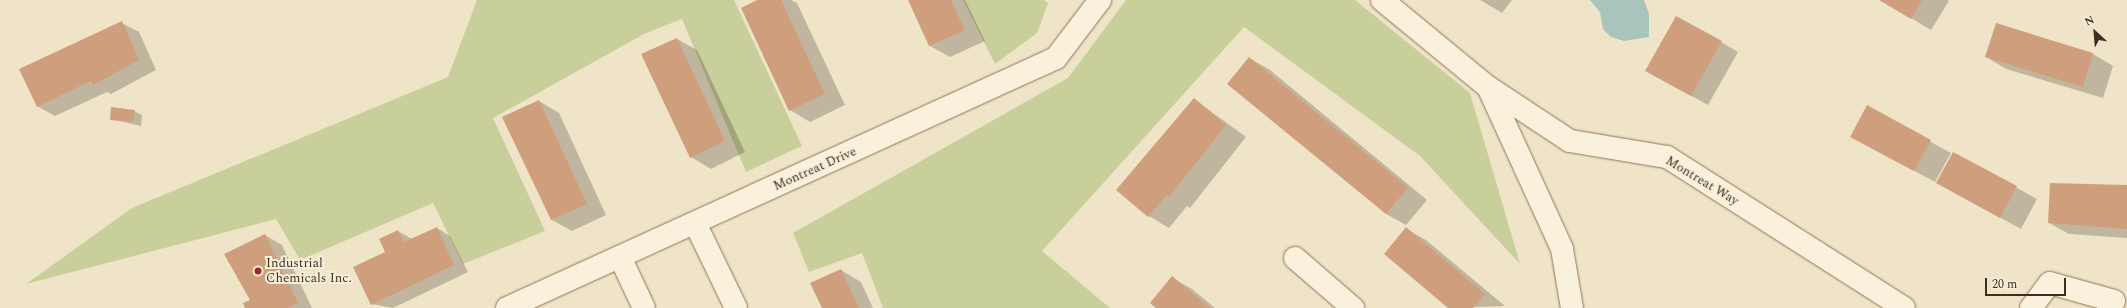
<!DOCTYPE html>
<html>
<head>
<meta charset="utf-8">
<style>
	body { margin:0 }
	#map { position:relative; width:2127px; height:308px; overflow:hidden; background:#f0e4c8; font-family:Spectral,serif }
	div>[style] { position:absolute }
	.green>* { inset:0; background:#c9cf9b }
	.water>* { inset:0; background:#a9c4bc }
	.shadow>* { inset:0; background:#0003 }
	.building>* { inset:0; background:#cf9f7d }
	.roads { filter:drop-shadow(0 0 1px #8d765c) drop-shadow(0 0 1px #8d765c) }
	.minor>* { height:22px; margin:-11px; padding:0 11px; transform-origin:11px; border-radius:11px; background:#faf1dc }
	.dots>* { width:11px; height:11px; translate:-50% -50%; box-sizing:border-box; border:2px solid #f7eed8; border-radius:50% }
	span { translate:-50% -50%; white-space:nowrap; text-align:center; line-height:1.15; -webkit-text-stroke:4px #f7eed8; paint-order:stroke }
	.street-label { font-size:13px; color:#3d2e20 }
	.poi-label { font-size:13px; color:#3d2e20 }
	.left { translate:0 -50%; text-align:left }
	.north { position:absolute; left:2075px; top:12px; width:40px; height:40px; -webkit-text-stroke:3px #f7eed8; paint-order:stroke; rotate:334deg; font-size:11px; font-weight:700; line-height:16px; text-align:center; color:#3d2e20 }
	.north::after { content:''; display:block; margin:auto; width:14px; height:18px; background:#3d2e20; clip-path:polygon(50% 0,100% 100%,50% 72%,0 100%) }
	.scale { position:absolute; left:1985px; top:278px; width:81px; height:18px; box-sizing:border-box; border:2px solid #3d2e20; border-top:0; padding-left:5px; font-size:12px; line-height:14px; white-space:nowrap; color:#3d2e20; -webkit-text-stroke:3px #f7eed8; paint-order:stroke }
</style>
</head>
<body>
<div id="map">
	<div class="green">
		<i style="clip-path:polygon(477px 0,734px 0,802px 146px,746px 172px,682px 19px,644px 34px,493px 118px,545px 231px,463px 264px,433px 203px,300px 260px,276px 219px,26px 284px,132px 208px,448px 77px)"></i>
		<i style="clip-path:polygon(963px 0,1044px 0,1048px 3px,1037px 33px,995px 64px)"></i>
		<i style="clip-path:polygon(1126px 0,1355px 0,1470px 93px,1520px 264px,1420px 156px,1244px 27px,1042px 251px,1110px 308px,883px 308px,862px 253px,809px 272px,793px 233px,1068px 78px)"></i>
	</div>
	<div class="water">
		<i style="clip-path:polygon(1590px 0,1644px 0,1649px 14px,1649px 37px,1624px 41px,1611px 37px,1603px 29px,1600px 12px)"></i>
	</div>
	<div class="shadow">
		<i style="clip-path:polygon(759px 0,791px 0,797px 3px,845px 105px,810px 122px,790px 110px)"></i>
		<i style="clip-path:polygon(909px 0,965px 0,985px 41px,950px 57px,930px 46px)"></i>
		<i style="clip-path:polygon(1480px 0,1512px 0,1502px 13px)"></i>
		<i style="clip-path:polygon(1881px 0,1947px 0,1949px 1px,1931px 30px)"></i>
		<i style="clip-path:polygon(122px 23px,139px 32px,156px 70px,111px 94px,107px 92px,55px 116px,37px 106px)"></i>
		<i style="clip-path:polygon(1996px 25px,2093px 54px,2113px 66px,2103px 98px,2006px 69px,1986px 57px)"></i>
		<i style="clip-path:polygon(677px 39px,697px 50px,745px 152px,711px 169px,691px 157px)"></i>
		<i style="clip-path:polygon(1721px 42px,1738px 52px,1708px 105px,1664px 81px)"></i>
		<i style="clip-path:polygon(1249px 58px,1270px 70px,1427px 200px,1406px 225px,1386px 214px)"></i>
		<i style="clip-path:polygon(1194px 99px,1246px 137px,1190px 208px,1187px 206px,1169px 228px,1149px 216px)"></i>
		<i style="clip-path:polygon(539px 101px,559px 113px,606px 215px,572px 231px,552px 220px,504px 117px)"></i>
		<i style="clip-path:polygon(1867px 107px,1951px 153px,1935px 182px,1871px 148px)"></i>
		<i style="clip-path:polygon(134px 111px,142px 115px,141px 126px,111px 119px)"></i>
		<i style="clip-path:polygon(1953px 153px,2037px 199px,2021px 229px,1957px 194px)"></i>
		<i style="clip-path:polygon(2127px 186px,2127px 238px,2069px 234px,2049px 223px)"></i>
		<i style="clip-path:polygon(437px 228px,450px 236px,468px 272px,393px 308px,371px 304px,386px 252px,398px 231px,412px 239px)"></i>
		<i style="clip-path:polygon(1406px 229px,1426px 240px,1505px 306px,1450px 308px)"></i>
		<i style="clip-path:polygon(265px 235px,282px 245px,312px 308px,246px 308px,252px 300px)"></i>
		<i style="clip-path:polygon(841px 270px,861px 282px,873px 308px,823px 308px)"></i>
		<i style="clip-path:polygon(1172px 278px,1192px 289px,1215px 308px,1158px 308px)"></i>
	</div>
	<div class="building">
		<i style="clip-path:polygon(757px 0,781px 0,825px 94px,789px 111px,741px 8px)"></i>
		<i style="clip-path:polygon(908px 0,951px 0,965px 30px,929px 46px)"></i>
		<i style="clip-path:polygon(1879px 0,1922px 0,1911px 19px)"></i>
		<i style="clip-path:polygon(1676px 16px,1722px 41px,1691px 96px,1645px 71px)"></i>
		<i style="clip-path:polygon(122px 21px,139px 60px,93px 85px,91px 81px,37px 107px,19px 69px)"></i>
		<i style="clip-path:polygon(1996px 23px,2093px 53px,2083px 87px,1985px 57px)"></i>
		<i style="clip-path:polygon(677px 38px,725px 141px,690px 158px,641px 54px)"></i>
		<i style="clip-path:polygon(1249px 57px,1408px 188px,1386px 214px,1227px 84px)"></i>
		<i style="clip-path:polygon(1194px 98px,1226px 125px,1169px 197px,1167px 195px,1148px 217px,1116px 190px)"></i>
		<i style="clip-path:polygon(539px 100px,587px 204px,551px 220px,502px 117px)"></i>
		<i style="clip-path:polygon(1867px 105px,1931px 140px,1914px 171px,1850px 137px)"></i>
		<i style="clip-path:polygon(111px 107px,135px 110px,133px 122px,110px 120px)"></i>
		<i style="clip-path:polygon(1953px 152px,2017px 186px,2000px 218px,1936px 183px)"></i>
		<i style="clip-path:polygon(2050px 183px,2127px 185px,2127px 229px,2048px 223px)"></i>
		<i style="clip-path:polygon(437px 227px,454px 265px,371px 305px,353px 267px,385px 252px,379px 239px,398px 230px,404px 242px)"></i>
		<i style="clip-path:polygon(1406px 227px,1485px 294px,1473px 308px,1448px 308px,1384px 254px)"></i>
		<i style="clip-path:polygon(265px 234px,298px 303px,288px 308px,245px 308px,243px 303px,250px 300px,224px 254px)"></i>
		<i style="clip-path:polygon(841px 269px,859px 308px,822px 308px,810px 283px)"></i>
		<i style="clip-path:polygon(1172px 276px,1210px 308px,1156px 308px,1150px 303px)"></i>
	</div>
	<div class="roads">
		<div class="minor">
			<i style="left:1382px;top:0;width:137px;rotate:39.4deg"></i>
			<i style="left:1488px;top:87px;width:178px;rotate:65.4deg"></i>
			<i style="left:1562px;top:249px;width:60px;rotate:80.4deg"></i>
			<i style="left:1488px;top:87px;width:98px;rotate:33.4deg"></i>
			<i style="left:1570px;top:141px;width:98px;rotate:9.4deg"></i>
			<i style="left:1667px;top:157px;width:281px;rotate:32.5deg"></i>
			<i style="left:695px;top:223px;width:94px;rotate:64.2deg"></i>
			<i style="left:620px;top:257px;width:56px;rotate:64.8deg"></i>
			<i style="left:1295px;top:258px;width:77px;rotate:40.8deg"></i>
			<i style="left:507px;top:308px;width:603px;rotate:-24.48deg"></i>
			<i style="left:1056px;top:58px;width:73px;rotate:-52.8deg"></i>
			<i style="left:2031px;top:308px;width:31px;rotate:-53deg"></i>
			<i style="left:2050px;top:283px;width:66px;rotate:15.7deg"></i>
			<i style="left:2114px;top:301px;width:9px;rotate:131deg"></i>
		</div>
	</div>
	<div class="dots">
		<i style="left:258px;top:271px;background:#9e2a2b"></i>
	</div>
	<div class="street-label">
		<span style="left:815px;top:169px;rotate:-24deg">Montreat Drive</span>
		<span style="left:1702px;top:181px;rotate:31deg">Montreat Way</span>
	</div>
	<div class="poi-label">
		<span class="left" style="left:266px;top:271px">Industrial<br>Chemicals Inc.</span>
	</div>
	<div class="north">N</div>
	<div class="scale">20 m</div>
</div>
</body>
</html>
